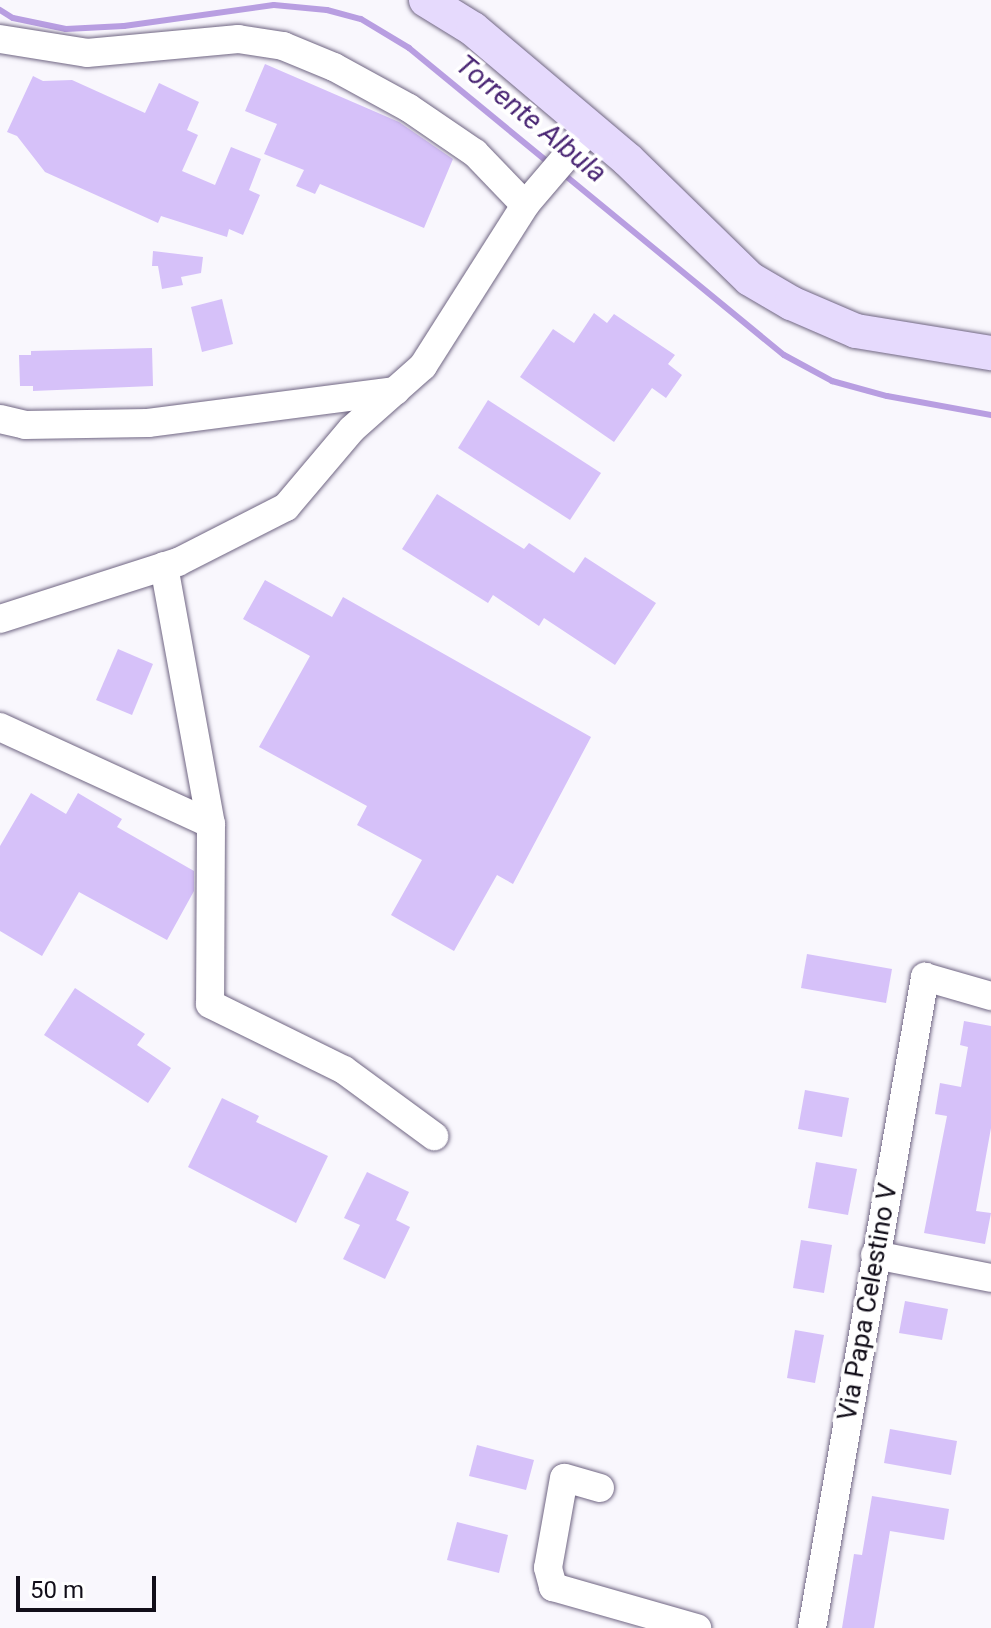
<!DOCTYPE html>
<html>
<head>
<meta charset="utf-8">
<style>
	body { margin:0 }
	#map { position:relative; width:991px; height:1628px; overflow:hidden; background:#f9f7fd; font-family:Roboto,sans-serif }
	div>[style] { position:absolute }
	.stream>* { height:6px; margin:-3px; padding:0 3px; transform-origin:3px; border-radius:3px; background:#b89ee1 }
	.building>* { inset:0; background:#d6c1f9 }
	.roads { filter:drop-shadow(0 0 2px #706683) drop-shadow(0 0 2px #706683) }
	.minor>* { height:28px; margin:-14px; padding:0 14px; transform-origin:14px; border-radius:14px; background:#fff }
	.major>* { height:34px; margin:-17px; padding:0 17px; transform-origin:17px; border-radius:17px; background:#e6dafd }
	span { translate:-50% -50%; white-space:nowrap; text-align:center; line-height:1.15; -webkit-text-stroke:7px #fff; paint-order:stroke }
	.street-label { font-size:26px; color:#120e19 }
	.water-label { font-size:28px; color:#4a2674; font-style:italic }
	.scale { position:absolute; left:16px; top:1576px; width:140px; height:36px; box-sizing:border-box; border:4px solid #120e19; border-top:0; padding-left:10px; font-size:24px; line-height:28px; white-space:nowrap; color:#120e19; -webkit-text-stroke:6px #fff; paint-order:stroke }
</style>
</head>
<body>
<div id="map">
	<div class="stream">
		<i style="left:0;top:10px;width:15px;rotate:32deg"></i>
		<i style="left:13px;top:18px;width:54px;rotate:11.7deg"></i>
		<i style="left:66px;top:29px;width:58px;rotate:-3deg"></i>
		<i style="left:124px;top:26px;width:151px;rotate:-8deg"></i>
		<i style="left:274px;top:5px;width:53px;rotate:5.4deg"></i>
		<i style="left:327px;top:10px;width:35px;rotate:15deg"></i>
		<i style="left:361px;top:19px;width:56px;rotate:31.1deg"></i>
		<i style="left:409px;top:48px;width:181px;rotate:39.4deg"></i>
		<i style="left:561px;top:172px;width:288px;rotate:39.4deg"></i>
		<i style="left:784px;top:355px;width:55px;rotate:28.4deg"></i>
		<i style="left:832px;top:381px;width:57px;rotate:15.3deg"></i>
		<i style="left:887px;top:396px;width:106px;rotate:10.4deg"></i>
	</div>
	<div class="building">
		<i style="clip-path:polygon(265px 64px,399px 122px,453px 159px,424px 228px,320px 184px,315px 194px,296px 186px,304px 170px,264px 154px,277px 124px,245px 111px)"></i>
		<i style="clip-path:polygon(33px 76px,43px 81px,72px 80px,145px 113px,159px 83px,199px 102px,187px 130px,198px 135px,182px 171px,215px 185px,231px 147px,261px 159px,249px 190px,260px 195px,243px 235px,229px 229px,227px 237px,161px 216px,158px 223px,45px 172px,17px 136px,7px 132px)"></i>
		<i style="clip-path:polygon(153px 251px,203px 257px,201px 273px,181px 277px,183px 285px,162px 289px,158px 266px,152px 266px)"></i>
		<i style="clip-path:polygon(222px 299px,233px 344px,202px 352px,191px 307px)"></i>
		<i style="clip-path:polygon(594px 313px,607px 323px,614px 314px,675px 355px,668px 364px,682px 375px,666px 398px,652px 388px,614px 442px,520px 377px,553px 329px,574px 343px)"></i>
		<i style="clip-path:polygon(152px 348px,153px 386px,33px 391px,33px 386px,20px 386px,19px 355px,31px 355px,31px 351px)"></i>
		<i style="clip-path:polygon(488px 400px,601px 473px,570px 520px,458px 448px)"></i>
		<i style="clip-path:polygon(437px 494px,524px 549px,529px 543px,574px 573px,585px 557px,656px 603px,615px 665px,544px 618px,539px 626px,493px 595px,488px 603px,402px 549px)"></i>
		<i style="clip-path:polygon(265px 580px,332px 617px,343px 597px,591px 737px,513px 884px,497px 875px,454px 951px,391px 915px,422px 860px,357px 825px,367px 806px,259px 747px,310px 656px,243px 619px)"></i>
		<i style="clip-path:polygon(118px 649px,153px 664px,132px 715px,96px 700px)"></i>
		<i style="clip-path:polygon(31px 793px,66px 814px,78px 793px,122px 819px,117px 827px,194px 871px,194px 891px,167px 940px,79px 892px,42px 956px,0 931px,0 846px)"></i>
		<i style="clip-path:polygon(807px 954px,892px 969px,886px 1003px,801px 988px)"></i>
		<i style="clip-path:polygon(75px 988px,145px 1034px,137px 1045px,171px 1068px,148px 1103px,44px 1035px)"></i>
		<i style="clip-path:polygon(964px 1021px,991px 1026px,991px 1128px,976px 1211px,991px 1213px,985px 1244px,924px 1233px,947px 1116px,935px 1114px,940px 1083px,961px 1087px,968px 1047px,960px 1045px)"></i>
		<i style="clip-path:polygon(805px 1090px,849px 1098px,842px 1137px,798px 1129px)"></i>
		<i style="clip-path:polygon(222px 1098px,259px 1116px,256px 1122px,328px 1156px,296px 1223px,188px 1167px)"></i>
		<i style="clip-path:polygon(816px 1162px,857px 1169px,848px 1215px,808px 1208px)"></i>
		<i style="clip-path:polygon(367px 1172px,409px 1192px,396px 1220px,410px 1227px,385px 1279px,343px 1259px,360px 1225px,344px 1218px)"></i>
		<i style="clip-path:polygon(801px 1240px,832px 1245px,824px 1293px,793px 1288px)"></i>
		<i style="clip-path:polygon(905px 1301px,948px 1309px,942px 1340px,899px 1333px)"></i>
		<i style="clip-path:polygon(795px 1330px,824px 1335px,815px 1383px,787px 1378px)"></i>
		<i style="clip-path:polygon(890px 1429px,957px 1441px,951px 1475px,884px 1463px)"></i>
		<i style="clip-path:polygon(477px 1445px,534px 1460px,526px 1490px,469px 1476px)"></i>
		<i style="clip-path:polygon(872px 1496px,949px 1509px,944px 1540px,890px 1531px,874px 1628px,842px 1628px,854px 1554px,862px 1555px)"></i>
		<i style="clip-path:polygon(457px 1522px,508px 1535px,499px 1573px,447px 1560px)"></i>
	</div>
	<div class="roads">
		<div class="minor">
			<i style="left:0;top:39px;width:88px;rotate:9.1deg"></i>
			<i style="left:87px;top:53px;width:152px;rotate:-5.3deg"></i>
			<i style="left:238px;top:39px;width:46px;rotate:8.8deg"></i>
			<i style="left:283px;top:46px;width:55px;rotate:22.4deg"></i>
			<i style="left:334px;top:67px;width:85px;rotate:28.7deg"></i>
			<i style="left:409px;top:108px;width:80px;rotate:34.3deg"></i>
			<i style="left:475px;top:153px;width:72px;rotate:46.1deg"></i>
			<i style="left:0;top:419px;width:26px;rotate:13deg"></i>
			<i style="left:25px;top:425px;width:123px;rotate:-0.9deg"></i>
			<i style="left:148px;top:423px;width:250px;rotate:-7.4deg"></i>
			<i style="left:164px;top:566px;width:262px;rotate:79.7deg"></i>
			<i style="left:211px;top:824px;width:180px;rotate:90.3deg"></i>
			<i style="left:210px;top:1004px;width:149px;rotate:26.2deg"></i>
			<i style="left:344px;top:1070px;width:112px;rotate:36.3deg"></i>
			<i style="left:0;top:619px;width:187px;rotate:-17.8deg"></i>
			<i style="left:178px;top:562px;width:121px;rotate:-27deg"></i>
			<i style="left:286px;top:507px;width:102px;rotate:-49.8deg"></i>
			<i style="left:352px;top:429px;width:95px;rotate:-41.6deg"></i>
			<i style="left:423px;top:366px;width:191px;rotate:-57.6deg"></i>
			<i style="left:525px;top:205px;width:100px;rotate:-49.5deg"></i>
			<i style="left:0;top:727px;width:232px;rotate:24.7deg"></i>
			<i style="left:875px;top:1255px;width:118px;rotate:11.2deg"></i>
			<i style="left:600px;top:1488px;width:37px;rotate:-164deg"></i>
			<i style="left:564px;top:1478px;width:91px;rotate:100.1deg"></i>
			<i style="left:548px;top:1568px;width:20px;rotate:75deg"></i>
			<i style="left:553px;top:1587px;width:150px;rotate:15.9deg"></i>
			<i style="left:812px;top:1628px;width:661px;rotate:-80.15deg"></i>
			<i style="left:925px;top:977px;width:69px;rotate:16.1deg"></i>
		</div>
		<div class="major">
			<i style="left:426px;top:0;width:55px;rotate:31.7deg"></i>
			<i style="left:473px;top:29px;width:203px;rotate:40.2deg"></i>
			<i style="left:628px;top:160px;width:170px;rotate:44.3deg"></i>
			<i style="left:750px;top:279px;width:48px;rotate:30.3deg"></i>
			<i style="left:791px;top:303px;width:71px;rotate:23.3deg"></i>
			<i style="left:856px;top:331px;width:137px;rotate:9.3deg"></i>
		</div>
	</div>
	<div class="street-label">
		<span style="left:868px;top:1302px;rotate:-80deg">Via Papa Celestino V</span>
	</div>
	<div class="water-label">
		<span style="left:531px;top:119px;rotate:39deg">Torrente Albula</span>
	</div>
	<div class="scale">50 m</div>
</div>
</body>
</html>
